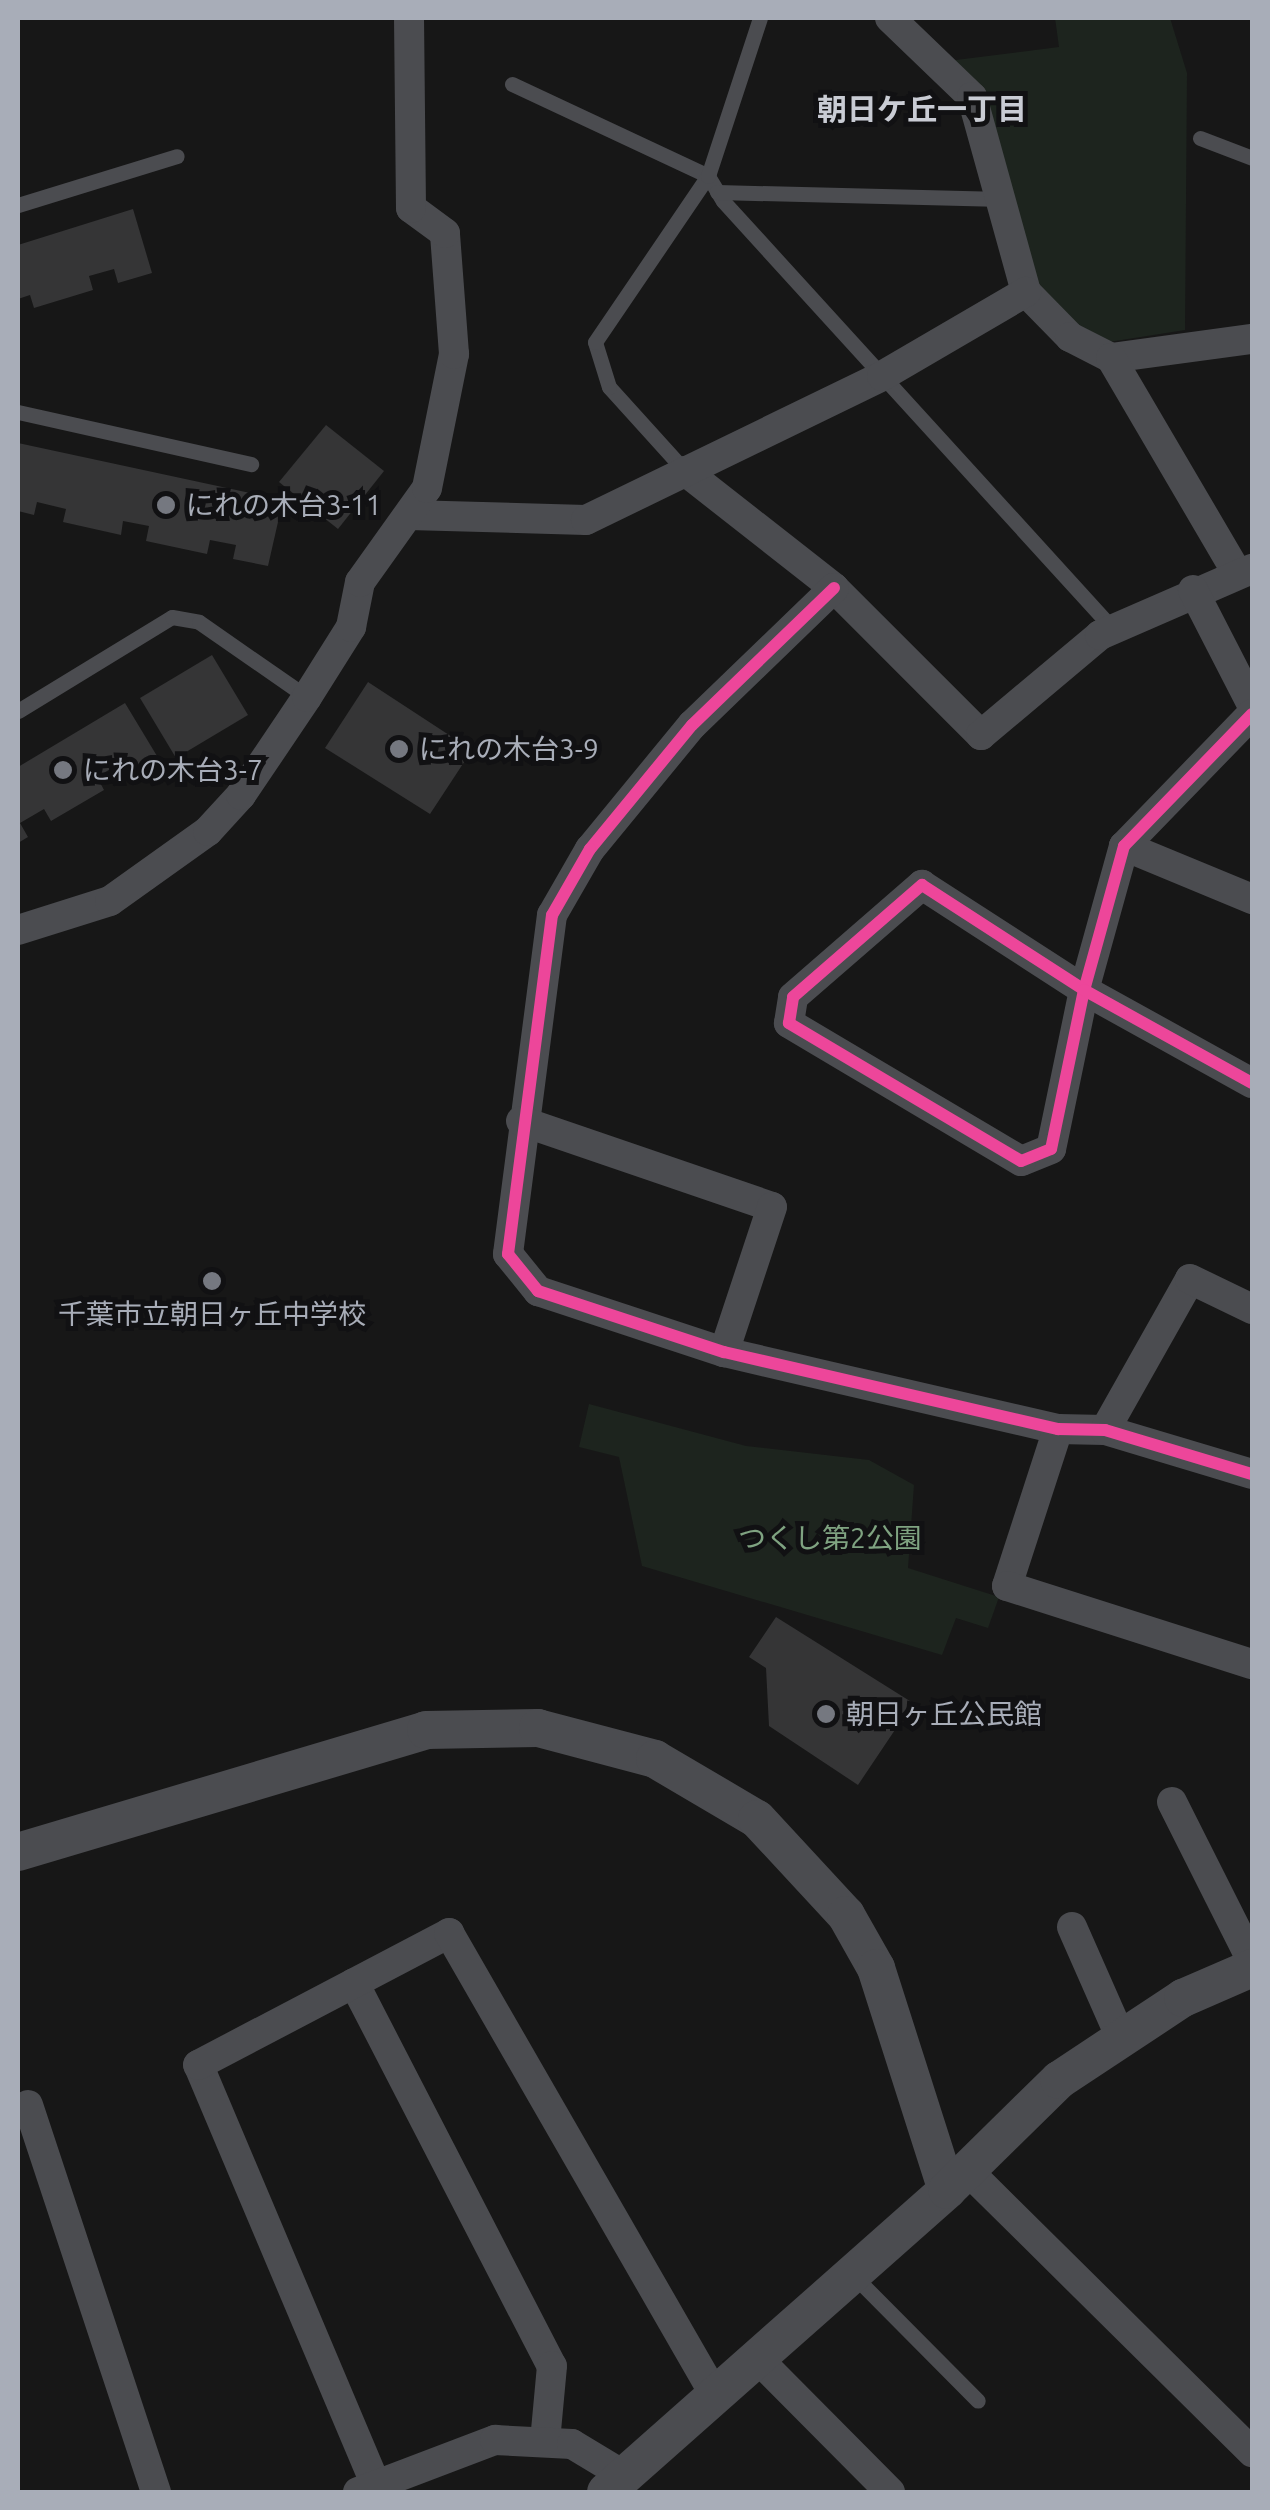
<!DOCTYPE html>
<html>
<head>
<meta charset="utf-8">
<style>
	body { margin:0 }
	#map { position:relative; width:1270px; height:2510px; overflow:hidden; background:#171717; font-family:Ubuntu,"Noto Sans JP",sans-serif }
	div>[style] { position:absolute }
	.green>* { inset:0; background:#1d241e }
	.building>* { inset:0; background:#353536 }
	.service>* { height:15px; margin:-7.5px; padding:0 7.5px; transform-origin:7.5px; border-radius:7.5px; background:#4b4c50 }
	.minor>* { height:30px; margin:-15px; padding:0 15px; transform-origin:15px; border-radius:15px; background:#4b4c50 }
	.tertiary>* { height:38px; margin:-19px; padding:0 19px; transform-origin:19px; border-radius:19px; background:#4b4c50 }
	.cycleway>* { height:12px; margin:-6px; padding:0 6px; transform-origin:6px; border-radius:6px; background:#ed469a }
	.dots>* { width:28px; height:28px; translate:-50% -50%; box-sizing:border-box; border:5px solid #111113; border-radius:50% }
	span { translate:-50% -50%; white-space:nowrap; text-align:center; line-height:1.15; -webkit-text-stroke:10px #111113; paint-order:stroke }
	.poi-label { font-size:28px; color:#a8adb8 }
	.left { translate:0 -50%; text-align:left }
	.park-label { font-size:28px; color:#7fa381 }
	.neighbourhood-label { font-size:30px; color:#c9ccd4; font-weight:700 }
	.frame { position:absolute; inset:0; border:20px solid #a8adb8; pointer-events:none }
</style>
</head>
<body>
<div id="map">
	<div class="green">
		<i style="clip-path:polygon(1055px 18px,1170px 18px,1187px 73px,1185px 330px,1109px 342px,1067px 321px,1040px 289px,948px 61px,1059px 47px)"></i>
		<i style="clip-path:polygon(589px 1404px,746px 1446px,869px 1460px,914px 1485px,908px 1568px,999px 1597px,988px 1628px,956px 1618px,942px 1655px,642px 1566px,619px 1457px,579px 1447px)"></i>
	</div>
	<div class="building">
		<i style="clip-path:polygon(133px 209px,152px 273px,118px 283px,114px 269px,89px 276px,93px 290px,34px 308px,30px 295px,18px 299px,18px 245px)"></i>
		<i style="clip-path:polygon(326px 425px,384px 471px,338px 529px,279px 482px)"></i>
		<i style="clip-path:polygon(18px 443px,283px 500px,268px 566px,233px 559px,236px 545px,210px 540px,207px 554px,146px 541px,149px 526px,123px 521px,121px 535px,63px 522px,66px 509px,37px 502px,34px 515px,18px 511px)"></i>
		<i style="clip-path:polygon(212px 655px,248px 715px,176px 758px,140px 698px)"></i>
		<i style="clip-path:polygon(368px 682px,472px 750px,430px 814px,325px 748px)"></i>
		<i style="clip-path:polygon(125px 703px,157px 756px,128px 774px,122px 762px,97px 777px,104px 790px,51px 821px,44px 809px,20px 823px,28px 837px,18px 843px,18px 767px)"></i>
		<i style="clip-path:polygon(776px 1617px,913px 1703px,858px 1785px,769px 1726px,766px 1668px,749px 1657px)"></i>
	</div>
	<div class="service">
		<i style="left:512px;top:84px;width:217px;rotate:25.1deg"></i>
		<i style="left:708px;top:176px;width:29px;rotate:59deg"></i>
		<i style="left:723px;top:201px;width:579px;rotate:47.66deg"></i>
		<i style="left:1200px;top:138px;width:56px;rotate:21deg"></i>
		<i style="left:717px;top:192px;width:286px;rotate:1.4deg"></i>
		<i style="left:18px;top:205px;width:166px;rotate:-17.1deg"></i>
		<i style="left:18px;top:412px;width:239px;rotate:12.6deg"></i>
		<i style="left:685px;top:471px;width:113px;rotate:-132.1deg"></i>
		<i style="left:609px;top:387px;width:47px;rotate:-107.3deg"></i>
		<i style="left:595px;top:342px;width:201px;rotate:-55.8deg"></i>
		<i style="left:708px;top:176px;width:166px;rotate:-71.8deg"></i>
		<i style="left:18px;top:711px;width:180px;rotate:-31.4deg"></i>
		<i style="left:172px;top:617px;width:27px;rotate:10deg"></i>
		<i style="left:199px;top:622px;width:131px;rotate:34.8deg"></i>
		<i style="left:853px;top:2275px;width:177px;rotate:45.2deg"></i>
	</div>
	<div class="minor">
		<i style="left:890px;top:18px;width:114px;rotate:43.9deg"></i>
		<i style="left:972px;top:97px;width:202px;rotate:74.5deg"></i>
		<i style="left:1026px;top:292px;width:63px;rotate:45.6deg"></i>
		<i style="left:1070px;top:337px;width:46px;rotate:27.1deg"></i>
		<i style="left:1111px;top:358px;width:142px;rotate:-7.7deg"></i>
		<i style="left:1111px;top:358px;width:247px;rotate:59.6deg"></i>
		<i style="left:685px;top:471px;width:189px;rotate:38.1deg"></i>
		<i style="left:834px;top:588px;width:208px;rotate:45deg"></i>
		<i style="left:981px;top:735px;width:155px;rotate:-40deg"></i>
		<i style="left:1100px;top:635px;width:166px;rotate:-23.5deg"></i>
		<i style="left:409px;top:515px;width:177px;rotate:1.6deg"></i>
		<i style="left:586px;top:520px;width:329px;rotate:-25.9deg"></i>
		<i style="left:882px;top:376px;width:167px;rotate:-30.3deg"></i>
		<i style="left:834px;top:588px;width:197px;rotate:136deg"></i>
		<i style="left:692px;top:725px;width:161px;rotate:129.4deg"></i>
		<i style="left:590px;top:849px;width:76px;rotate:119.9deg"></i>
		<i style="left:552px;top:915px;width:342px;rotate:97.4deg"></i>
		<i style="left:508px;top:1254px;width:48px;rotate:51deg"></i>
		<i style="left:538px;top:1291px;width:196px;rotate:18.2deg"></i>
		<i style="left:724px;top:1352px;width:343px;rotate:13deg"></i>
		<i style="left:1058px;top:1429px;width:47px;rotate:1.2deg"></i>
		<i style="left:1105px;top:1430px;width:153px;rotate:16.7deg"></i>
		<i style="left:1193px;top:590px;width:129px;rotate:62.8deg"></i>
		<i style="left:1252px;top:714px;width:184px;rotate:134.1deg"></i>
		<i style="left:1124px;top:846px;width:149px;rotate:105.5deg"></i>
		<i style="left:1084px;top:990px;width:162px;rotate:101.7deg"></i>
		<i style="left:1051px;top:1149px;width:32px;rotate:158deg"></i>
		<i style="left:1021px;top:1161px;width:270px;rotate:-149.3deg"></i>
		<i style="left:789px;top:1023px;width:26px;rotate:-81deg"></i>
		<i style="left:793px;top:997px;width:171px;rotate:-41deg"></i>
		<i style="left:922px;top:885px;width:193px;rotate:32.9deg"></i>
		<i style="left:1084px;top:990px;width:192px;rotate:29deg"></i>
		<i style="left:1124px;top:846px;width:139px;rotate:22.5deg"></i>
		<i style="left:18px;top:930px;width:96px;rotate:-17.5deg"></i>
		<i style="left:110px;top:901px;width:120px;rotate:-35.5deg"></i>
		<i style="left:208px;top:831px;width:49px;rotate:-47.5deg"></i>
		<i style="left:241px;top:795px;width:118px;rotate:-56deg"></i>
		<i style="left:307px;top:697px;width:83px;rotate:-57.8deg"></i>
		<i style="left:351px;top:627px;width:46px;rotate:-78.7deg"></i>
		<i style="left:360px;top:582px;width:115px;rotate:-54.5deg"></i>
		<i style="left:427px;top:488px;width:137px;rotate:-78.6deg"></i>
		<i style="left:454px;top:354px;width:121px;rotate:-94.3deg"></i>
		<i style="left:445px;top:233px;width:42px;rotate:-143.7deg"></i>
		<i style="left:411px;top:208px;width:190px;rotate:-90.6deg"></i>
		<i style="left:521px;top:1121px;width:265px;rotate:18.9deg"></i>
		<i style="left:772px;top:1207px;width:153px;rotate:108.3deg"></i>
		<i style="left:1058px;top:1429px;width:165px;rotate:108deg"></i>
		<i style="left:1007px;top:1586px;width:257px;rotate:17.7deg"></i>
		<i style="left:1105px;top:1430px;width:173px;rotate:-60.6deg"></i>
		<i style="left:1190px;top:1279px;width:69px;rotate:25.8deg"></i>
		<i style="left:1172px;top:1802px;width:178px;rotate:63.3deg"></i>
		<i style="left:1072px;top:1927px;width:121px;rotate:66.2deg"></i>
		<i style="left:354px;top:1983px;width:431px;rotate:62.7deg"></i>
		<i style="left:552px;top:2366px;width:76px;rotate:95.3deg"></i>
		<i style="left:28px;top:2105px;width:408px;rotate:71.7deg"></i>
		<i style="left:968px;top:2171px;width:400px;rotate:44.7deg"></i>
		<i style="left:759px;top:2360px;width:186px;rotate:45.2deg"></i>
		<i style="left:375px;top:2483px;width:454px;rotate:-112.9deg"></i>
		<i style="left:198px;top:2065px;width:284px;rotate:-27.7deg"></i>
		<i style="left:449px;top:1933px;width:535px;rotate:60.08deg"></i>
		<i style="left:358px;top:2492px;width:147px;rotate:-20.8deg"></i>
		<i style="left:495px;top:2440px;width:77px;rotate:3deg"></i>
		<i style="left:572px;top:2444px;width:62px;rotate:31.1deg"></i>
	</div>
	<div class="tertiary">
		<i style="left:18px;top:1852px;width:426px;rotate:-16.6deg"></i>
		<i style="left:426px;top:1730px;width:112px;rotate:-1deg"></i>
		<i style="left:538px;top:1728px;width:121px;rotate:14.8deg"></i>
		<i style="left:655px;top:1759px;width:118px;rotate:30.5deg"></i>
		<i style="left:757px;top:1819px;width:131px;rotate:47.2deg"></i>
		<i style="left:846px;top:1915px;width:61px;rotate:60.5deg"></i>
		<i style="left:876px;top:1968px;width:233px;rotate:72.3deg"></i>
		<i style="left:606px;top:2492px;width:456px;rotate:-41.5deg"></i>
		<i style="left:947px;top:2190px;width:157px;rotate:-44.5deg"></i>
		<i style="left:1059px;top:2080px;width:149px;rotate:-33.5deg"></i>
		<i style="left:1183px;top:1998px;width:75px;rotate:-23.5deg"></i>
	</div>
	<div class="cycleway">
		<i style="left:834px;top:588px;width:197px;rotate:136deg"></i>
		<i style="left:692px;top:725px;width:161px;rotate:129.4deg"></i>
		<i style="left:590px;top:849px;width:76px;rotate:119.9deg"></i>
		<i style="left:552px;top:915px;width:342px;rotate:97.4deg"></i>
		<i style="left:508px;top:1254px;width:48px;rotate:51deg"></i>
		<i style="left:538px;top:1291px;width:196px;rotate:18.2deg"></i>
		<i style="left:724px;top:1352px;width:343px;rotate:13deg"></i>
		<i style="left:1058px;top:1429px;width:47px;rotate:1.2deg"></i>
		<i style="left:1105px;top:1430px;width:153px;rotate:16.7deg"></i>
		<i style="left:1252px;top:714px;width:184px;rotate:134.1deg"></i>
		<i style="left:1124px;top:846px;width:149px;rotate:105.5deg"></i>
		<i style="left:1084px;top:990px;width:162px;rotate:101.7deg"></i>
		<i style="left:1051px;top:1149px;width:32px;rotate:158deg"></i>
		<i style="left:1021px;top:1161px;width:270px;rotate:-149.3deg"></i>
		<i style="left:789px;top:1023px;width:26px;rotate:-81deg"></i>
		<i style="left:793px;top:997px;width:171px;rotate:-41deg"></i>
		<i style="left:922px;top:885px;width:193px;rotate:32.9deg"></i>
		<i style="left:1084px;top:990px;width:192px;rotate:29deg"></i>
	</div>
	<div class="dots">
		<i style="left:166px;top:505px;background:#757880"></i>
		<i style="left:399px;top:749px;background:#757880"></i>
		<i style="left:63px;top:770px;background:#757880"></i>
		<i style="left:212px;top:1281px;background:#757880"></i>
		<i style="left:826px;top:1714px;background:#757880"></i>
	</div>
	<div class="poi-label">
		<span class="left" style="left:186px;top:505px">にれの木台3-11</span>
		<span class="left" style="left:419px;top:749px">にれの木台3-9</span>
		<span class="left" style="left:83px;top:770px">にれの木台3-7</span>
		<span style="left:212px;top:1314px">千葉市立朝日ヶ丘中学校</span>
		<span class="left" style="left:846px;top:1714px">朝日ヶ丘公民館</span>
	</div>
	<div class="park-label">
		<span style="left:830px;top:1538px">つくし第2公園</span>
	</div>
	<div class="neighbourhood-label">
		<span style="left:922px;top:109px">朝日ケ丘一丁目</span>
	</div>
	<div class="frame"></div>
</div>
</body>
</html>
